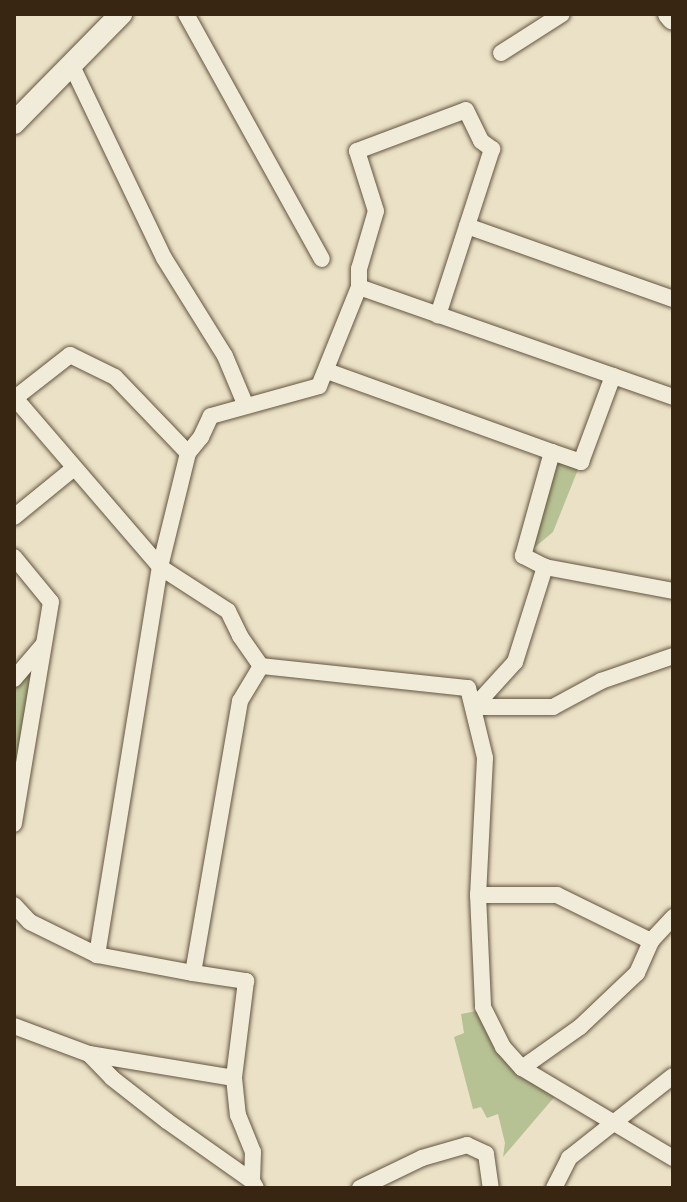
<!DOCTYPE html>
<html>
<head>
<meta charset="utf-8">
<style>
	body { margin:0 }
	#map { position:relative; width:687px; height:1202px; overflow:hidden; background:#eae1c6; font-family:"IM FELL English",serif }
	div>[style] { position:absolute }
	.green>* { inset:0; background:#b7c294 }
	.roads { filter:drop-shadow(0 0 2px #64543f) drop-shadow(0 0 2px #64543f) }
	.street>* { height:16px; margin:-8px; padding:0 8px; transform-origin:8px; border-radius:8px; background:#f1ecda }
	.secondary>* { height:22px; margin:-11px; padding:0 11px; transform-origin:11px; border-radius:11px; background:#f1ecda }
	span { translate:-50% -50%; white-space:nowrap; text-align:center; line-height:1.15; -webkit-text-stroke:6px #f1ecda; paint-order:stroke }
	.frame { position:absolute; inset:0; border:16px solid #382512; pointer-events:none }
</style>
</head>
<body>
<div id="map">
	<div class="green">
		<i style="clip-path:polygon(554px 457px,579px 467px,553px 532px,528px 553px)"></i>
		<i style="clip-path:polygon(38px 655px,14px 804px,14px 686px)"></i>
		<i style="clip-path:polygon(477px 1011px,497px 1052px,517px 1075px,556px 1095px,503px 1157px,505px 1143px,498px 1114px,487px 1118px,481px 1107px,473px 1109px,454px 1037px,464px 1033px,461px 1014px)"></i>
	</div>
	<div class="roads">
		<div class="street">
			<i style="left:186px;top:14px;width:280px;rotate:61deg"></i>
			<i style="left:501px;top:53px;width:72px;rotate:-32.6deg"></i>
			<i style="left:71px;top:64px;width:215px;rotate:64.4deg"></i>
			<i style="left:164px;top:258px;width:115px;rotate:58.1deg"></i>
			<i style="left:225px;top:356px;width:54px;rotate:67.2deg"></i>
			<i style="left:467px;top:226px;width:219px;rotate:19.5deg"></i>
			<i style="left:359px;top:287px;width:333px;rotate:19.3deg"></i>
			<i style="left:327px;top:371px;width:239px;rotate:19.8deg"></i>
			<i style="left:14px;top:397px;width:224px;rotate:49.3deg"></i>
			<i style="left:160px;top:567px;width:81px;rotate:32.9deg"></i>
			<i style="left:228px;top:611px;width:28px;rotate:64deg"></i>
			<i style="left:240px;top:636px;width:37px;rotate:55deg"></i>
			<i style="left:261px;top:666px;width:208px;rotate:6.1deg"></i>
			<i style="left:468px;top:688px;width:72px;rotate:76.3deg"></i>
			<i style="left:485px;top:758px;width:137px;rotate:92.9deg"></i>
			<i style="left:478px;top:895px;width:112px;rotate:87.4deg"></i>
			<i style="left:483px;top:1007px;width:45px;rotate:63.4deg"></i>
			<i style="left:503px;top:1047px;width:28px;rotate:48deg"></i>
			<i style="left:522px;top:1068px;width:176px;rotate:30.8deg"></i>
			<i style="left:15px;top:398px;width:70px;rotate:-38deg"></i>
			<i style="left:70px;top:355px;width:50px;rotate:26.1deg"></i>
			<i style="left:115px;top:377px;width:105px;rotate:46.2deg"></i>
			<i style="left:14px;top:517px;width:77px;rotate:-39.2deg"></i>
			<i style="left:14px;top:557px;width:58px;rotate:50.6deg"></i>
			<i style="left:51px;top:602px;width:225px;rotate:99.5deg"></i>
			<i style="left:545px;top:567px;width:130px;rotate:10.6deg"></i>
			<i style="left:14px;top:679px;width:45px;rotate:-49.5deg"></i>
			<i style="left:474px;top:707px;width:61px;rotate:-47.7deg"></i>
			<i style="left:515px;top:662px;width:100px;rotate:-72.5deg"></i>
			<i style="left:545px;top:567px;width:25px;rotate:-153deg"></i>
			<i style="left:523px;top:556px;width:108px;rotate:-74.4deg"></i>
			<i style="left:552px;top:452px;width:31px;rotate:19deg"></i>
			<i style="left:581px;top:462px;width:92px;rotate:-69.6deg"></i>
			<i style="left:474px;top:707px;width:79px"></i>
			<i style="left:553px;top:707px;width:55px;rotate:-28.4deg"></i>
			<i style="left:601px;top:681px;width:76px;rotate:-19.1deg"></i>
			<i style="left:478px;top:895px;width:79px"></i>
			<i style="left:557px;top:895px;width:105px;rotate:26.1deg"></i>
			<i style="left:14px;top:905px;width:23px;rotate:47deg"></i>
			<i style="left:30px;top:922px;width:75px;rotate:26.2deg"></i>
			<i style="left:97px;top:955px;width:98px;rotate:10.6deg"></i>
			<i style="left:193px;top:973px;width:276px;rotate:-80.2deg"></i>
			<i style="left:240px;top:701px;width:41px;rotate:-59deg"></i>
			<i style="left:97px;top:955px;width:393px;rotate:-80.8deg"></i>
			<i style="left:160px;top:567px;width:117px;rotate:-76.2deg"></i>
			<i style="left:188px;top:453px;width:21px;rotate:-51deg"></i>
			<i style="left:201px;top:437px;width:23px;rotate:-65deg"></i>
			<i style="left:211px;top:416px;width:112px;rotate:-15.5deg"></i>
			<i style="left:319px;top:386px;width:107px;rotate:-68deg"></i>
			<i style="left:359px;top:287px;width:18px;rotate:-90deg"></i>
			<i style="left:359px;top:269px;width:60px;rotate:-73.7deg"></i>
			<i style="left:376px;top:211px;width:63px;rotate:-107.6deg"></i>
			<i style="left:357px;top:151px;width:116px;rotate:-20.6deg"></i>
			<i style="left:466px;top:110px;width:34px;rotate:64deg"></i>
			<i style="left:481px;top:141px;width:14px;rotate:36deg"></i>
			<i style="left:492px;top:149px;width:175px;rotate:108deg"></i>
			<i style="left:193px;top:973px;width:54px;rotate:8.6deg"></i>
			<i style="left:246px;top:981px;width:98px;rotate:97.1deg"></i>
			<i style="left:234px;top:1078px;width:37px;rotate:84deg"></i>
			<i style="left:238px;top:1115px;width:40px;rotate:68deg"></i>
			<i style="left:253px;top:1152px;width:29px;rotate:92deg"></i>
			<i style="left:252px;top:1181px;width:8px;rotate:60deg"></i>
			<i style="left:14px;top:1026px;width:80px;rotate:20.5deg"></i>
			<i style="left:89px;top:1054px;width:147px;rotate:9.4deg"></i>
			<i style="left:89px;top:1054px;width:33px;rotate:46deg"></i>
			<i style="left:112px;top:1078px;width:70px;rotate:38deg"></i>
			<i style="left:167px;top:1121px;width:104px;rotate:35.2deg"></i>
			<i style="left:522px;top:1068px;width:71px;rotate:-35.3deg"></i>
			<i style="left:580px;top:1027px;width:79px;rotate:-43.5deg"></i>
			<i style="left:637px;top:973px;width:35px;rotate:-66deg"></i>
			<i style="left:651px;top:941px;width:33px;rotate:-47deg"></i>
			<i style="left:360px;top:1188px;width:69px;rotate:-25.8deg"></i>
			<i style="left:422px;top:1158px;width:47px;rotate:-16.1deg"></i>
			<i style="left:467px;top:1145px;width:21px;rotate:25deg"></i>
			<i style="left:486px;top:1154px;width:34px;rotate:82deg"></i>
			<i style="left:554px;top:1188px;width:34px;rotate:-63deg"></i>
			<i style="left:569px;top:1158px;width:132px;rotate:-38.3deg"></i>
		</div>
		<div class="secondary">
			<i style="left:669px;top:14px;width:6px;rotate:51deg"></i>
			<i style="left:14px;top:123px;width:153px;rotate:-45.5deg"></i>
		</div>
	</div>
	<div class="frame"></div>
</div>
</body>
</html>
